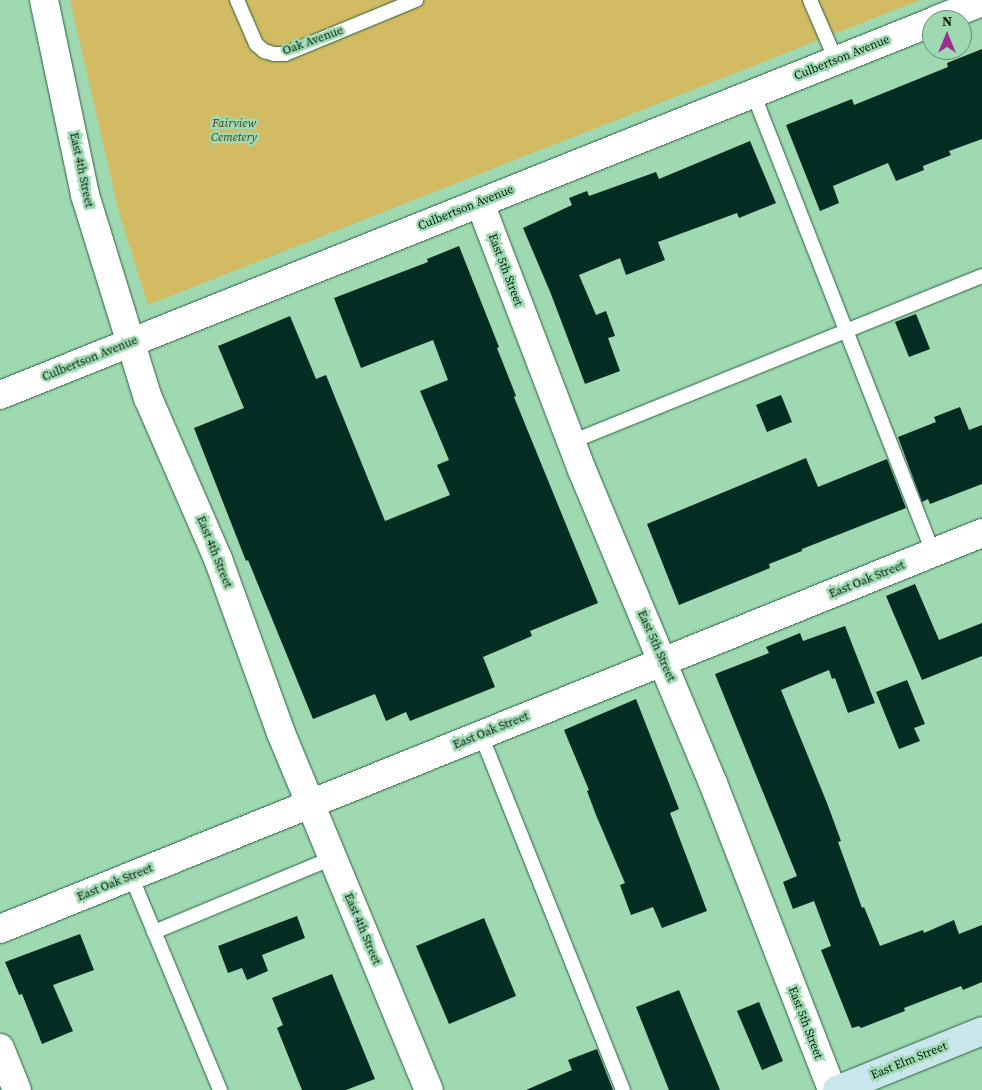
<!DOCTYPE html>
<html>
<head>
<meta charset="utf-8">
<style>
	body { margin:0 }
	#map { position:relative; width:982px; height:1090px; overflow:hidden; background:#9ed9b1; font-family:"Source Serif 4",serif }
	div>[style] { position:absolute }
	.green>* { inset:0; background:#d2bb62 }
	.building>* { inset:0; background:#032c23 }
	.roads { filter:drop-shadow(0 0 1px #28613f) drop-shadow(0 0 1px #28613f) }
	.lane>* { height:14px; margin:-7px; padding:0 7px; transform-origin:7px; border-radius:7px; background:#fff }
	.street>* { height:28px; margin:-14px; padding:0 14px; transform-origin:14px; border-radius:14px; background:#fff }
	.secondary>* { height:28px; margin:-14px; padding:0 14px; transform-origin:14px; border-radius:14px; background:#c9e6ec }
	span { translate:-50% -50%; white-space:nowrap; text-align:center; line-height:1.15; -webkit-text-stroke:5px #9ed9b1; paint-order:stroke }
	.street-label { font-size:12px; color:#051d0f }
	.park-label { font-size:12px; color:#4d421b; font-style:italic }
	.north { position:absolute; left:922px; top:10px; width:50px; height:50px; box-sizing:border-box; background:#9ed9b1; border:1px solid #618e70; border-radius:50%; rotate:0deg; font-size:14px; font-weight:700; line-height:20px; text-align:center; color:#051d0f }
	.north::after { content:''; display:block; margin:auto; width:18px; height:22px; background:#9e2f8d; clip-path:polygon(50% 0,100% 100%,50% 72%,0 100%) }
</style>
</head>
<body>
<div id="map">
	<div class="green">
		<i style="clip-path:polygon(70px 0,920px 0,148px 305px,119px 212px)"></i>
	</div>
	<div class="building">
		<i style="clip-path:polygon(982px 49px,982px 139px,949px 151px,951px 155px,923px 166px,924px 170px,896px 181px,888px 163px,833px 186px,839px 203px,820px 211px,786px 125px,852px 99px,854px 105px,948px 67px,947px 63px)"></i>
		<i style="clip-path:polygon(750px 141px,776px 203px,739px 218px,737px 213px,658px 242px,665px 260px,626px 275px,620px 258px,579px 275px,596px 315px,606px 311px,615px 336px,608px 338px,620px 371px,585px 384px,551px 294px,523px 228px,572px 205px,569px 198px,587px 191px,589px 196px,656px 172px,659px 179px)"></i>
		<i style="clip-path:polygon(459px 246px,499px 347px,497px 348px,516px 396px,514px 397px,598px 603px,530px 631px,532px 636px,483px 657px,495px 687px,410px 721px,406px 712px,386px 721px,375px 694px,313px 719px,248px 560px,246px 561px,194px 428px,244px 408px,218px 346px,290px 316px,316px 379px,326px 375px,385px 521px,450px 495px,437px 465px,449px 460px,420px 391px,448px 380px,433px 340px,361px 368px,334px 298px,428px 262px,427px 259px)"></i>
		<i style="clip-path:polygon(916px 314px,930px 349px,909px 357px,895px 322px)"></i>
		<i style="clip-path:polygon(781px 395px,792px 422px,767px 432px,756px 405px)"></i>
		<i style="clip-path:polygon(960px 407px,969px 430px,982px 425px,982px 484px,930px 504px,928px 499px,922px 502px,898px 437px,936px 422px,934px 417px)"></i>
		<i style="clip-path:polygon(806px 458px,818px 487px,887px 459px,906px 508px,802px 549px,802px 551px,769px 564px,770px 568px,679px 605px,647px 524px)"></i>
		<i style="clip-path:polygon(915px 584px,939px 640px,982px 623px,982px 656px,922px 680px,886px 596px)"></i>
		<i style="clip-path:polygon(845px 626px,875px 703px,848px 713px,835px 678px,832px 679px,829px 670px,781px 690px,827px 803px,841px 841px,838px 842px,862px 908px,864px 907px,880px 946px,923px 930px,924px 933px,954px 920px,959px 934px,982px 925px,982px 982px,963px 990px,961px 986px,904px 1008px,905px 1011px,861px 1028px,859px 1026px,852px 1028px,821px 950px,831px 946px,814px 901px,793px 909px,783px 882px,797px 876px,715px 674px,769px 653px,766px 647px,800px 633px,803px 641px)"></i>
		<i style="clip-path:polygon(907px 680px,925px 724px,914px 728px,920px 741px,899px 749px,876px 692px)"></i>
		<i style="clip-path:polygon(636px 699px,679px 809px,670px 813px,707px 911px,662px 928px,653px 907px,631px 915px,620px 885px,625px 883px,596px 815px,587px 791px,589px 790px,564px 730px)"></i>
		<i style="clip-path:polygon(297px 916px,305px 938px,262px 955px,268px 971px,247px 980px,242px 968px,228px 973px,218px 946px)"></i>
		<i style="clip-path:polygon(484px 918px,516px 996px,449px 1024px,416px 946px)"></i>
		<i style="clip-path:polygon(80px 934px,94px 970px,53px 985px,73px 1031px,42px 1044px,22px 994px,19px 995px,5px 962px)"></i>
		<i style="clip-path:polygon(332px 974px,375px 1079px,346px 1090px,302px 1090px,277px 1028px,283px 1025px,272px 998px)"></i>
		<i style="clip-path:polygon(679px 990px,720px 1090px,669px 1090px,636px 1007px)"></i>
		<i style="clip-path:polygon(759px 1002px,783px 1061px,762px 1070px,737px 1011px)"></i>
		<i style="clip-path:polygon(597px 1049px,613px 1090px,526px 1090px,572px 1070px,568px 1060px)"></i>
	</div>
	<div class="roads">
		<div class="lane">
			<i style="left:237px;top:0;width:48px;rotate:66.6deg"></i>
			<i style="left:256px;top:44px;width:11px;rotate:41deg"></i>
			<i style="left:264px;top:51px;width:10px;rotate:17deg"></i>
			<i style="left:274px;top:54px;width:11px"></i>
			<i style="left:285px;top:54px;width:142px;rotate:-22.4deg"></i>
			<i style="left:810px;top:0;width:65px;rotate:66.6deg"></i>
			<i style="left:753px;top:93px;width:494px;rotate:68.6deg"></i>
			<i style="left:571px;top:442px;width:443px;rotate:-22deg"></i>
			<i style="left:481px;top:735px;width:382px;rotate:68.2deg"></i>
			<i style="left:131px;top:876px;width:232px;rotate:67.4deg"></i>
			<i style="left:154px;top:932px;width:194px;rotate:-22.5deg"></i>
		</div>
		<div class="street">
			<i style="left:44px;top:0;width:199px;rotate:78.1deg"></i>
			<i style="left:85px;top:195px;width:213px;rotate:72.8deg"></i>
			<i style="left:148px;top:398px;width:176px;rotate:66.5deg"></i>
			<i style="left:218px;top:559px;width:185px;rotate:70.1deg"></i>
			<i style="left:281px;top:733px;width:386px;rotate:67.5deg"></i>
			<i style="left:936px;top:20px;width:49px;rotate:-21.4deg"></i>
			<i style="left:480px;top:203px;width:286px;rotate:69.1deg"></i>
			<i style="left:582px;top:470px;width:339px;rotate:67.3deg"></i>
			<i style="left:713px;top:783px;width:329px;rotate:68.8deg"></i>
			<i style="left:0;top:395px;width:1004px;rotate:-21.81deg"></i>
			<i style="left:0;top:929px;width:1059px;rotate:-21.96deg"></i>
			<i style="left:0;top:1048px;width:45px;rotate:68deg"></i>
		</div>
		<div class="secondary">
			<i style="left:837px;top:1090px;width:157px;rotate:-22.1deg"></i>
		</div>
	</div>
	<div class="street-label">
		<span style="left:313px;top:41px;rotate:-20deg">Oak Avenue</span>
		<span style="left:842px;top:58px;rotate:-22deg">Culbertson Avenue</span>
		<span style="left:81px;top:170px;rotate:78deg">East 4th Street</span>
		<span style="left:466px;top:208px;rotate:-22deg">Culbertson Avenue</span>
		<span style="left:505px;top:270px;rotate:69deg">East 5th Street</span>
		<span style="left:90px;top:359px;rotate:-22deg">Culbertson Avenue</span>
		<span style="left:214px;top:552px;rotate:68deg">East 4th Street</span>
		<span style="left:867px;top:580px;rotate:-22deg">East Oak Street</span>
		<span style="left:656px;top:646px;rotate:66deg">East 5th Street</span>
		<span style="left:491px;top:731px;rotate:-22deg">East Oak Street</span>
		<span style="left:115px;top:883px;rotate:-22deg">East Oak Street</span>
		<span style="left:362px;top:929px;rotate:67deg">East 4th Street</span>
		<span style="left:805px;top:1023px;rotate:69deg">East 5th Street</span>
		<span style="left:909px;top:1061px;rotate:-22deg">East Elm Street</span>
	</div>
	<div class="park-label">
		<span style="left:234px;top:131px">Fairview<br>Cemetery</span>
	</div>
	<div class="north">N</div>
</div>
</body>
</html>
